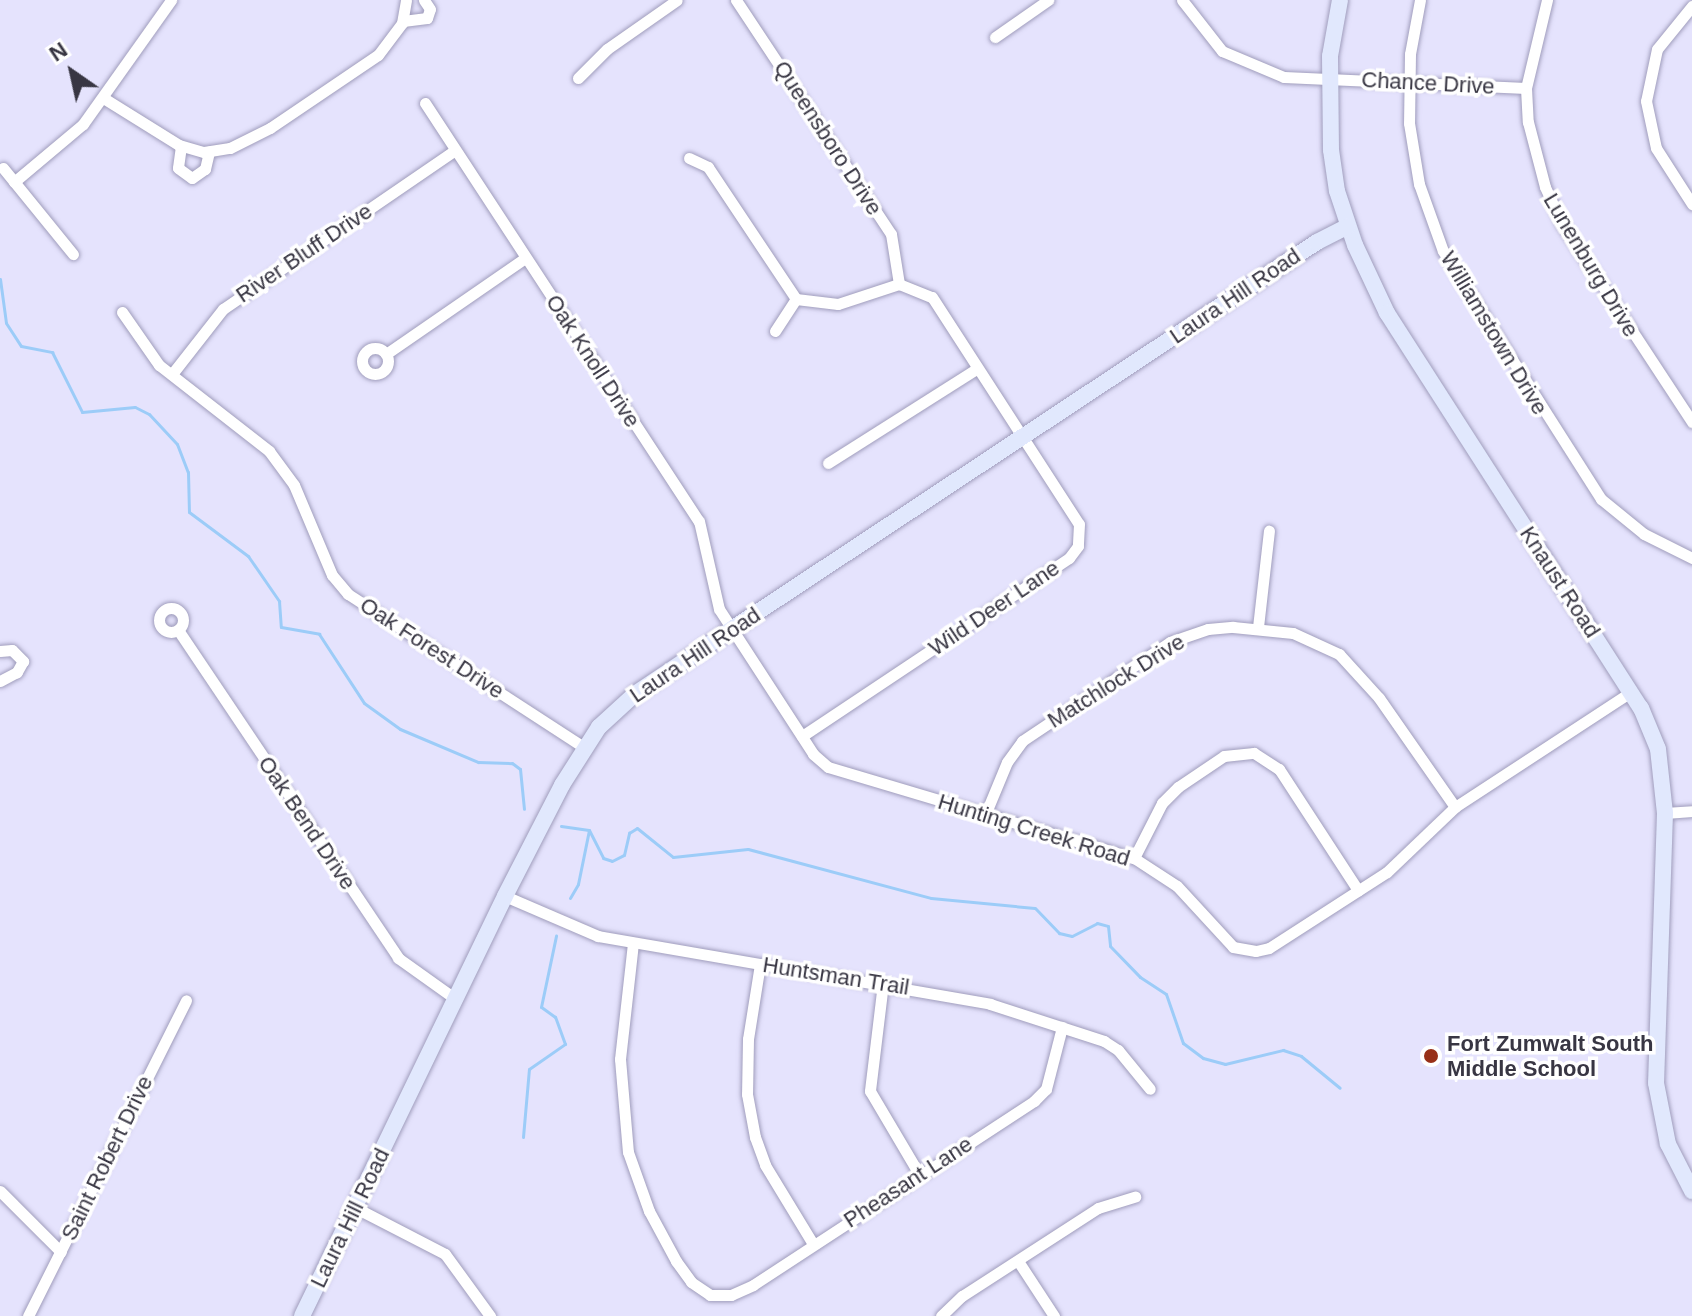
<!DOCTYPE html>
<html>
<head>
<meta charset="utf-8">
<style>
	body { margin:0 }
	#map { position:relative; width:1692px; height:1316px; overflow:hidden; background:#e5e3fd; font-family:Helvetica,sans-serif }
	div>[style] { position:absolute }
	.stream>* { height:3px; margin:-1.5px; padding:0 1.5px; transform-origin:1.5px; border-radius:1.5px; background:#9cccf8 }
	.roads { filter:drop-shadow(0 0 2px #a09dbc) drop-shadow(0 0 2px #a09dbc) }
	.minor>* { height:11px; margin:-5.5px; padding:0 5.5px; transform-origin:5.5px; border-radius:5.5px; background:#fff }
	.minor>.ring { margin:-5.5px; padding:0; box-sizing:content-box; background:none; border:11px solid #fff; border-radius:50% }
	.secondary>* { height:16px; margin:-8px; padding:0 8px; transform-origin:8px; border-radius:8px; background:#e1e8fd }
	.dots>* { width:22px; height:22px; translate:-50% -50%; box-sizing:border-box; border:4px solid #fff; border-radius:50% }
	span { translate:-50% -50%; white-space:nowrap; text-align:center; line-height:1.15; -webkit-text-stroke:7px #fff; paint-order:stroke }
	.street-label { font-size:22px; color:#383643 }
	.poi-label { font-size:22px; color:#383643; font-weight:700 }
	.left { translate:0 -50%; text-align:left }
	.north { position:absolute; left:32px; top:32px; width:80px; height:80px; -webkit-text-stroke:6px #fff; paint-order:stroke; rotate:326deg; font-size:22px; font-weight:700; line-height:32px; text-align:center; color:#383643 }
	.north::after { content:''; display:block; margin:auto; width:28px; height:36px; background:#383643; clip-path:polygon(50% 0,100% 100%,50% 72%,0 100%) }
</style>
</head>
<body>
<div id="map">
	<div class="stream">
		<i style="left:0;top:279px;width:44px;rotate:82.2deg"></i>
		<i style="left:6px;top:323px;width:27px;rotate:57deg"></i>
		<i style="left:21px;top:346px;width:32px;rotate:11deg"></i>
		<i style="left:52px;top:352px;width:67px;rotate:63.4deg"></i>
		<i style="left:82px;top:412px;width:53px;rotate:-5.4deg"></i>
		<i style="left:135px;top:407px;width:16px;rotate:27deg"></i>
		<i style="left:149px;top:414px;width:41px;rotate:47deg"></i>
		<i style="left:177px;top:444px;width:30px;rotate:69deg"></i>
		<i style="left:188px;top:472px;width:40px;rotate:88.6deg"></i>
		<i style="left:189px;top:512px;width:74px;rotate:36.7deg"></i>
		<i style="left:248px;top:556px;width:55px;rotate:55.4deg"></i>
		<i style="left:279px;top:601px;width:26px;rotate:86deg"></i>
		<i style="left:281px;top:627px;width:39px;rotate:10deg"></i>
		<i style="left:319px;top:634px;width:82px;rotate:56.9deg"></i>
		<i style="left:364px;top:703px;width:44px;rotate:35.8deg"></i>
		<i style="left:400px;top:729px;width:85px;rotate:22.9deg"></i>
		<i style="left:478px;top:762px;width:34px;rotate:2deg"></i>
		<i style="left:512px;top:763px;width:10px;rotate:37deg"></i>
		<i style="left:520px;top:769px;width:40px;rotate:84.3deg"></i>
		<i style="left:561px;top:826px;width:28px;rotate:8deg"></i>
		<i style="left:589px;top:830px;width:31px;rotate:63deg"></i>
		<i style="left:603px;top:858px;width:9px;rotate:18deg"></i>
		<i style="left:612px;top:861px;width:13px;rotate:-27deg"></i>
		<i style="left:624px;top:855px;width:23px;rotate:-77deg"></i>
		<i style="left:629px;top:833px;width:9px;rotate:-32deg"></i>
		<i style="left:637px;top:828px;width:46px;rotate:38.9deg"></i>
		<i style="left:673px;top:857px;width:75px;rotate:-6.1deg"></i>
		<i style="left:748px;top:849px;width:189px;rotate:15deg"></i>
		<i style="left:931px;top:898px;width:104px;rotate:5.5deg"></i>
		<i style="left:1035px;top:908px;width:35px;rotate:46deg"></i>
		<i style="left:1059px;top:933px;width:13px;rotate:13deg"></i>
		<i style="left:1072px;top:936px;width:28px;rotate:-27deg"></i>
		<i style="left:1097px;top:923px;width:11px;rotate:15deg"></i>
		<i style="left:1108px;top:926px;width:20px;rotate:84deg"></i>
		<i style="left:1110px;top:946px;width:43px;rotate:45.9deg"></i>
		<i style="left:1140px;top:977px;width:31px;rotate:33deg"></i>
		<i style="left:1166px;top:994px;width:52px;rotate:70.9deg"></i>
		<i style="left:1183px;top:1043px;width:25px;rotate:37deg"></i>
		<i style="left:1203px;top:1058px;width:23px;rotate:15deg"></i>
		<i style="left:1225px;top:1064px;width:60px;rotate:-13.6deg"></i>
		<i style="left:1283px;top:1050px;width:19px;rotate:18deg"></i>
		<i style="left:1301px;top:1056px;width:50px;rotate:39.4deg"></i>
		<i style="left:570px;top:898px;width:16px;rotate:-60deg"></i>
		<i style="left:578px;top:884px;width:55px;rotate:-78.5deg"></i>
		<i style="left:523px;top:1137px;width:68px;rotate:-85deg"></i>
		<i style="left:529px;top:1069px;width:44px;rotate:-34.8deg"></i>
		<i style="left:565px;top:1044px;width:29px;rotate:-110deg"></i>
		<i style="left:555px;top:1017px;width:17px;rotate:-144deg"></i>
		<i style="left:541px;top:1007px;width:73px;rotate:-78.1deg"></i>
	</div>
	<div class="roads">
		<div class="minor">
			<i style="left:736px;top:0;width:281px;rotate:56.5deg"></i>
			<i style="left:891px;top:234px;width:51px;rotate:80.9deg"></i>
			<i style="left:1182px;top:0;width:65px;rotate:51.9deg"></i>
			<i style="left:1222px;top:51px;width:67px;rotate:22.8deg"></i>
			<i style="left:1284px;top:77px;width:242px;rotate:2.6deg"></i>
			<i style="left:1420px;top:0;width:55px;rotate:100.5deg"></i>
			<i style="left:1410px;top:54px;width:69px;rotate:90.8deg"></i>
			<i style="left:1409px;top:123px;width:62px;rotate:80.7deg"></i>
			<i style="left:1419px;top:184px;width:71px;rotate:70.3deg"></i>
			<i style="left:1443px;top:251px;width:294px;rotate:57.5deg"></i>
			<i style="left:1601px;top:499px;width:55px;rotate:39.1deg"></i>
			<i style="left:1644px;top:534px;width:54px;rotate:26.6deg"></i>
			<i style="left:1547px;top:0;width:90px;rotate:103.4deg"></i>
			<i style="left:1526px;top:88px;width:34px;rotate:87deg"></i>
			<i style="left:1528px;top:122px;width:67px;rotate:75.3deg"></i>
			<i style="left:1545px;top:187px;width:41px;rotate:65.3deg"></i>
			<i style="left:1562px;top:224px;width:237px;rotate:56.7deg"></i>
			<i style="left:1692px;top:6px;width:55px;rotate:129.1deg"></i>
			<i style="left:1657px;top:49px;width:53px;rotate:101.9deg"></i>
			<i style="left:1646px;top:101px;width:48px;rotate:78deg"></i>
			<i style="left:1656px;top:148px;width:67px;rotate:57.3deg"></i>
			<i style="left:403px;top:21px;width:24px;rotate:-7deg"></i>
			<i style="left:427px;top:18px;width:9px;rotate:-72deg"></i>
			<i style="left:430px;top:9px;width:11px;rotate:-124deg"></i>
			<i style="left:995px;top:37px;width:65px;rotate:-34.9deg"></i>
			<i style="left:578px;top:78px;width:41px;rotate:-45deg"></i>
			<i style="left:607px;top:49px;width:85px;rotate:-35deg"></i>
			<i style="left:105px;top:99px;width:87px;rotate:31.9deg"></i>
			<i style="left:179px;top:145px;width:26px;rotate:16deg"></i>
			<i style="left:204px;top:152px;width:26px;rotate:-9deg"></i>
			<i style="left:230px;top:148px;width:45px;rotate:-26.6deg"></i>
			<i style="left:270px;top:128px;width:130px;rotate:-34.1deg"></i>
			<i style="left:378px;top:55px;width:40px;rotate:-53deg"></i>
			<i style="left:402px;top:23px;width:23px;rotate:-80deg"></i>
			<i style="left:425px;top:103px;width:500px;rotate:56.8deg"></i>
			<i style="left:699px;top:521px;width:90px;rotate:77.2deg"></i>
			<i style="left:719px;top:609px;width:173px;rotate:57deg"></i>
			<i style="left:813px;top:754px;width:20px;rotate:41deg"></i>
			<i style="left:828px;top:767px;width:319px;rotate:16.6deg"></i>
			<i style="left:1134px;top:858px;width:51px;rotate:33.1deg"></i>
			<i style="left:1177px;top:886px;width:83px;rotate:47.4deg"></i>
			<i style="left:1233px;top:947px;width:23px;rotate:10deg"></i>
			<i style="left:1256px;top:951px;width:13px;rotate:-13deg"></i>
			<i style="left:1269px;top:948px;width:140px;rotate:-32.8deg"></i>
			<i style="left:1387px;top:872px;width:94px;rotate:-43.7deg"></i>
			<i style="left:1455px;top:807px;width:210px;rotate:-33.2deg"></i>
			<i style="left:181px;top:146px;width:22px;rotate:98deg"></i>
			<i style="left:178px;top:168px;width:17px;rotate:36deg"></i>
			<i style="left:192px;top:178px;width:16px;rotate:-35deg"></i>
			<i style="left:205px;top:169px;width:18px;rotate:-77deg"></i>
			<i style="left:689px;top:158px;width:21px;rotate:25deg"></i>
			<i style="left:708px;top:167px;width:159px;rotate:56.3deg"></i>
			<i style="left:796px;top:299px;width:42px;rotate:6.8deg"></i>
			<i style="left:838px;top:304px;width:64px;rotate:-18.2deg"></i>
			<i style="left:899px;top:284px;width:35px;rotate:22deg"></i>
			<i style="left:932px;top:297px;width:270px;rotate:57.1deg"></i>
			<i style="left:1079px;top:524px;width:22px;rotate:93deg"></i>
			<i style="left:1078px;top:546px;width:15px;rotate:127deg"></i>
			<i style="left:1069px;top:558px;width:321px;rotate:146.3deg"></i>
			<i style="left:3px;top:168px;width:111px;rotate:50.9deg"></i>
			<i style="left:14px;top:182px;width:90px;rotate:-40deg"></i>
			<i style="left:83px;top:124px;width:152px;rotate:-54.6deg"></i>
			<i style="left:122px;top:312px;width:65px;rotate:55.1deg"></i>
			<i style="left:159px;top:365px;width:140px;rotate:38deg"></i>
			<i style="left:269px;top:451px;width:42px;rotate:53.7deg"></i>
			<i style="left:294px;top:485px;width:98px;rotate:67.1deg"></i>
			<i style="left:332px;top:575px;width:25px;rotate:50deg"></i>
			<i style="left:348px;top:594px;width:281px;rotate:33deg"></i>
			<i style="left:775px;top:331px;width:38px;rotate:-57deg"></i>
			<i class="ring" style="left:362px;top:348px;width:15px;height:15px"></i>
			<i style="left:386px;top:354px;width:169px;rotate:-34.6deg"></i>
			<i style="left:172px;top:374px;width:83px;rotate:-51.9deg"></i>
			<i style="left:223px;top:309px;width:281px;rotate:-34.4deg"></i>
			<i style="left:828px;top:463px;width:175px;rotate:-32.4deg"></i>
			<i class="ring" style="left:159px;top:608px;width:13px;height:13px"></i>
			<i style="left:1258px;top:627px;width:97px;rotate:-83.5deg"></i>
			<i style="left:178px;top:630px;width:395px;rotate:56.1deg"></i>
			<i style="left:398px;top:958px;width:69px;rotate:35.5deg"></i>
			<i style="left:0;top:651px;width:12px;rotate:-5deg"></i>
			<i style="left:12px;top:650px;width:16px;rotate:45deg"></i>
			<i style="left:23px;top:661px;width:13px;rotate:119deg"></i>
			<i style="left:17px;top:672px;width:19px;rotate:152deg"></i>
			<i style="left:1665px;top:813px;width:27px;rotate:-4deg"></i>
			<i style="left:985px;top:815px;width:57px;rotate:-67.5deg"></i>
			<i style="left:1007px;top:762px;width:26px;rotate:-54deg"></i>
			<i style="left:1022px;top:741px;width:178px;rotate:-33.8deg"></i>
			<i style="left:1170px;top:642px;width:40px;rotate:-18.9deg"></i>
			<i style="left:1208px;top:629px;width:25px;rotate:-5deg"></i>
			<i style="left:1233px;top:627px;width:60px;rotate:5.7deg"></i>
			<i style="left:1293px;top:633px;width:51px;rotate:24.5deg"></i>
			<i style="left:1339px;top:654px;width:59px;rotate:47.7deg"></i>
			<i style="left:1379px;top:698px;width:133px;rotate:55.1deg"></i>
			<i style="left:1134px;top:858px;width:62px;rotate:-63deg"></i>
			<i style="left:1162px;top:803px;width:23px;rotate:-45deg"></i>
			<i style="left:1178px;top:787px;width:55px;rotate:-34deg"></i>
			<i style="left:1224px;top:756px;width:30px;rotate:-6deg"></i>
			<i style="left:1254px;top:753px;width:30px;rotate:33deg"></i>
			<i style="left:1279px;top:769px;width:145px;rotate:56.9deg"></i>
			<i style="left:505px;top:896px;width:101px;rotate:23.3deg"></i>
			<i style="left:598px;top:936px;width:398px;rotate:9.8deg"></i>
			<i style="left:990px;top:1004px;width:120px;rotate:18deg"></i>
			<i style="left:1104px;top:1041px;width:17px;rotate:33deg"></i>
			<i style="left:1118px;top:1050px;width:50px;rotate:50.6deg"></i>
			<i style="left:633px;top:943px;width:117px;rotate:96.4deg"></i>
			<i style="left:620px;top:1059px;width:93px;rotate:85.1deg"></i>
			<i style="left:628px;top:1152px;width:63px;rotate:70.4deg"></i>
			<i style="left:649px;top:1211px;width:57px;rotate:61.6deg"></i>
			<i style="left:676px;top:1261px;width:26px;rotate:54deg"></i>
			<i style="left:691px;top:1282px;width:23px;rotate:34deg"></i>
			<i style="left:710px;top:1295px;width:21px"></i>
			<i style="left:731px;top:1295px;width:24px;rotate:-24deg"></i>
			<i style="left:753px;top:1285px;width:336px;rotate:-33.2deg"></i>
			<i style="left:1034px;top:1101px;width:17px;rotate:-45deg"></i>
			<i style="left:1046px;top:1089px;width:64px;rotate:-75.5deg"></i>
			<i style="left:760px;top:964px;width:76px;rotate:99.1deg"></i>
			<i style="left:748px;top:1039px;width:55px;rotate:91deg"></i>
			<i style="left:747px;top:1094px;width:44px;rotate:79.5deg"></i>
			<i style="left:755px;top:1137px;width:30px;rotate:70deg"></i>
			<i style="left:765px;top:1165px;width:92px;rotate:58.7deg"></i>
			<i style="left:883px;top:983px;width:109px;rotate:96.9deg"></i>
			<i style="left:870px;top:1091px;width:96px;rotate:59.4deg"></i>
			<i style="left:0;top:1191px;width:86px;rotate:45deg"></i>
			<i style="left:356px;top:1208px;width:100px;rotate:27.3deg"></i>
			<i style="left:445px;top:1254px;width:77px;rotate:54deg"></i>
			<i style="left:1018px;top:1261px;width:66px;rotate:56.8deg"></i>
			<i style="left:28px;top:1316px;width:353px;rotate:-63.4deg"></i>
			<i style="left:941px;top:1316px;width:29px;rotate:-44deg"></i>
			<i style="left:962px;top:1296px;width:162px;rotate:-32.9deg"></i>
			<i style="left:1098px;top:1208px;width:39px;rotate:-17deg"></i>
		</div>
		<div class="secondary">
			<i style="left:1340px;top:0;width:57px;rotate:100.1deg"></i>
			<i style="left:1330px;top:56px;width:94px;rotate:89.4deg"></i>
			<i style="left:1331px;top:150px;width:41px;rotate:81.7deg"></i>
			<i style="left:1337px;top:191px;width:57px;rotate:71.6deg"></i>
			<i style="left:1355px;top:245px;width:75px;rotate:64.8deg"></i>
			<i style="left:1387px;top:313px;width:470px;rotate:57.3deg"></i>
			<i style="left:1641px;top:708px;width:44px;rotate:67.5deg"></i>
			<i style="left:1658px;top:749px;width:64px;rotate:83.8deg"></i>
			<i style="left:1665px;top:813px;width:270px;rotate:91.9deg"></i>
			<i style="left:1656px;top:1083px;width:62px;rotate:78.9deg"></i>
			<i style="left:1668px;top:1144px;width:53px;rotate:62.9deg"></i>
			<i style="left:302px;top:1316px;width:466px;rotate:-64.2deg"></i>
			<i style="left:505px;top:896px;width:125px;rotate:-62.8deg"></i>
			<i style="left:562px;top:785px;width:69px;rotate:-57.5deg"></i>
			<i style="left:599px;top:727px;width:49px;rotate:-42.5deg"></i>
			<i style="left:635px;top:694px;width:117px;rotate:-33.8deg"></i>
			<i style="left:732px;top:629px;width:701px;rotate:-33.49deg"></i>
			<i style="left:1317px;top:242px;width:34px;rotate:-27deg"></i>
		</div>
	</div>
	<div class="dots">
		<i style="left:1431px;top:1056px;background:#972f18"></i>
	</div>
	<div class="street-label">
		<span style="left:1428px;top:83px;rotate:3deg">Chance Drive</span>
		<span style="left:828px;top:138px;rotate:57deg">Queensboro Drive</span>
		<span style="left:304px;top:253px;rotate:-34deg">River Bluff Drive</span>
		<span style="left:1591px;top:265px;rotate:59deg">Lunenburg Drive</span>
		<span style="left:1235px;top:296px;rotate:-34deg">Laura Hill Road</span>
		<span style="left:1494px;top:333px;rotate:59deg">Williamstown Drive</span>
		<span style="left:593px;top:361px;rotate:57deg">Oak Knoll Drive</span>
		<span style="left:1560px;top:582px;rotate:57deg">Knaust Road</span>
		<span style="left:994px;top:608px;rotate:-34deg">Wild Deer Lane</span>
		<span style="left:432px;top:648px;rotate:33deg">Oak Forest Drive</span>
		<span style="left:695px;top:655px;rotate:-34deg">Laura Hill Road</span>
		<span style="left:1116px;top:681px;rotate:-32deg">Matchlock Drive</span>
		<span style="left:307px;top:823px;rotate:56deg">Oak Bend Drive</span>
		<span style="left:1034px;top:830px;rotate:17deg">Hunting Creek Road</span>
		<span style="left:836px;top:976px;rotate:9deg">Huntsman Trail</span>
		<span style="left:107px;top:1158px;rotate:-64deg">Saint Robert Drive</span>
		<span style="left:908px;top:1182px;rotate:-33deg">Pheasant Lane</span>
		<span style="left:350px;top:1218px;rotate:-64deg">Laura Hill Road</span>
	</div>
	<div class="poi-label">
		<span class="left" style="left:1447px;top:1056px">Fort Zumwalt South<br>Middle School</span>
	</div>
	<div class="north">N</div>
</div>
</body>
</html>
